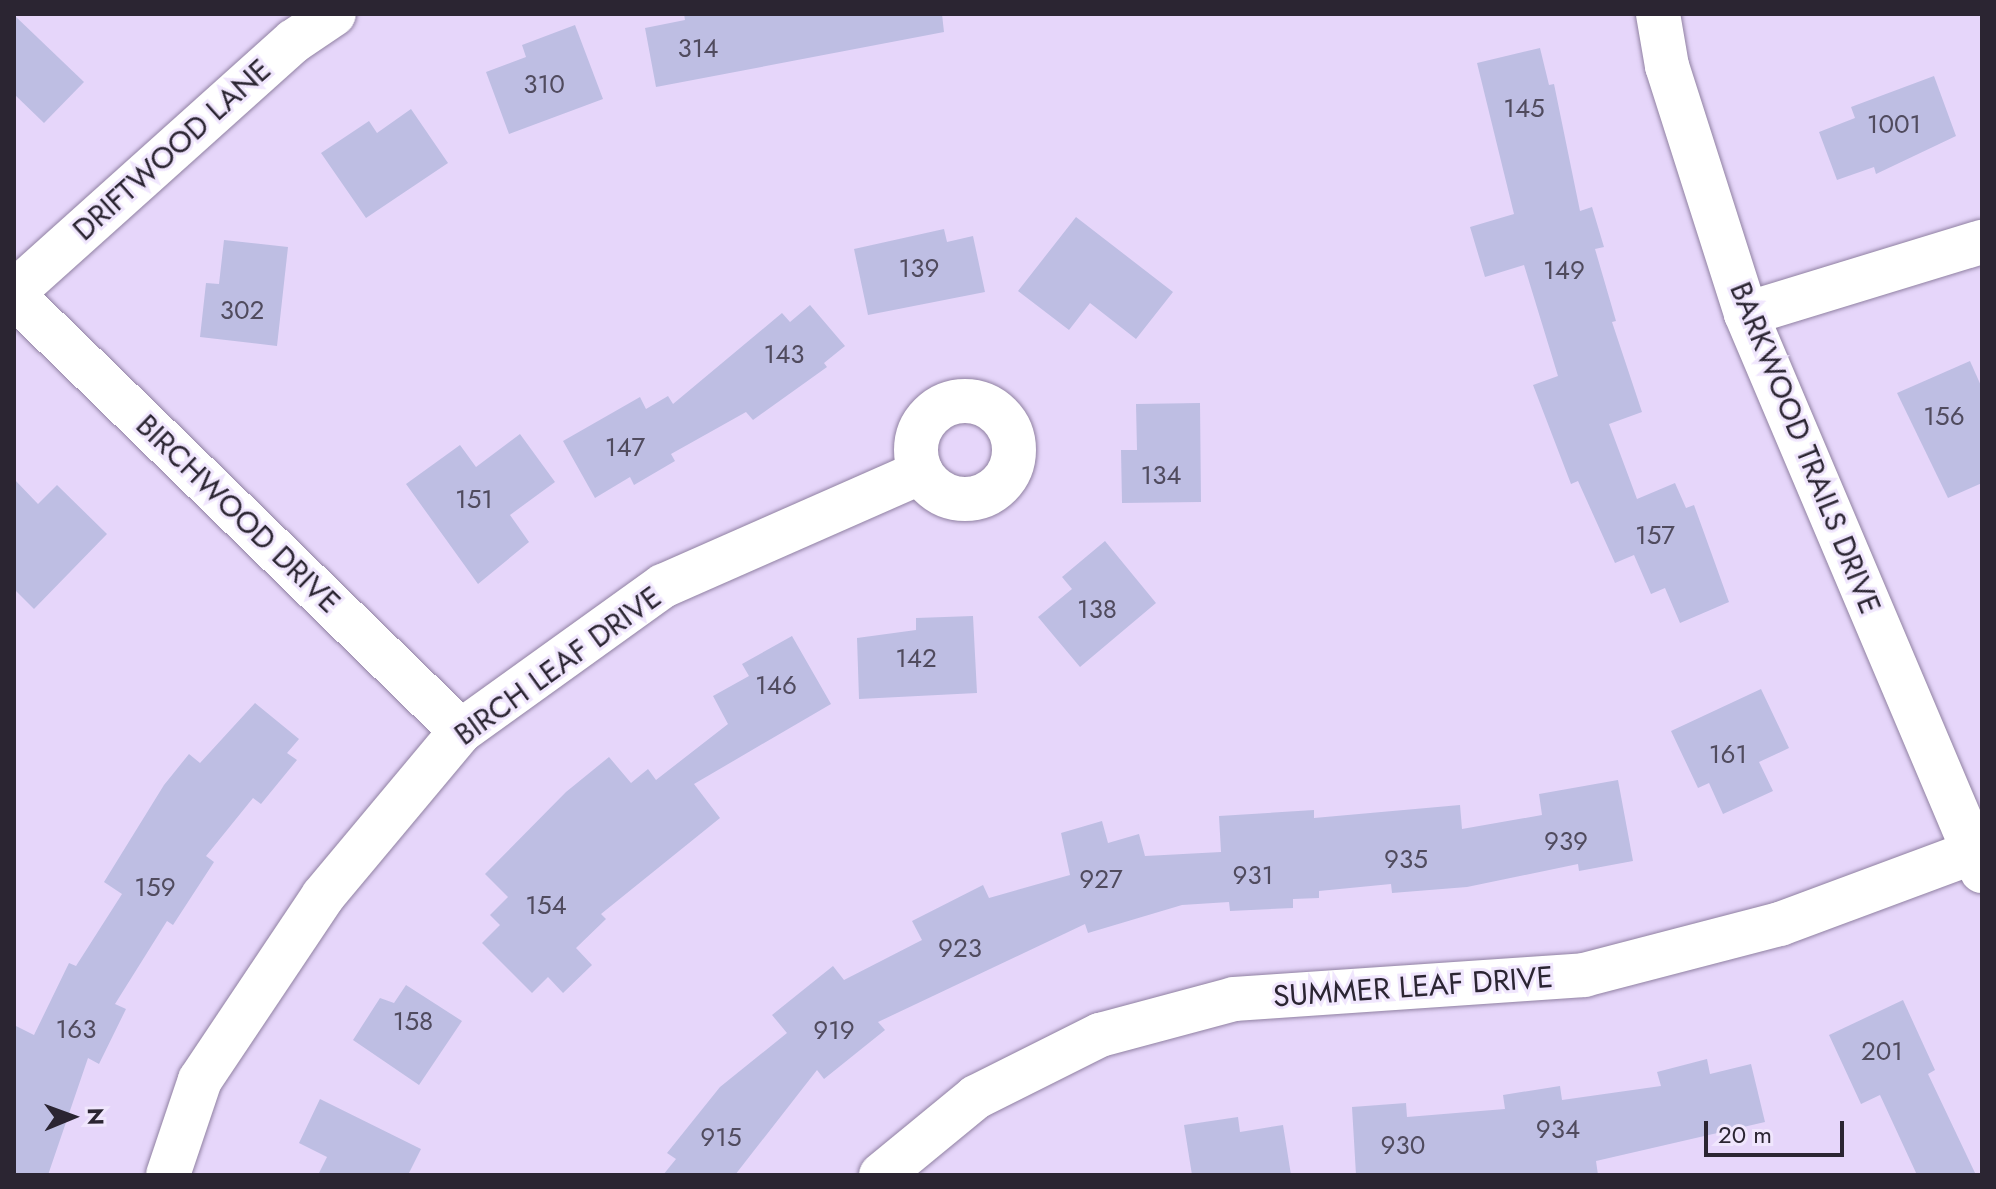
<!DOCTYPE html>
<html>
<head>
<meta charset="utf-8">
<style>
	body { margin:0 }
	#map { position:relative; width:1996px; height:1189px; overflow:hidden; background:#e6d6fa; font-family:Jost,sans-serif }
	div>[style] { position:absolute }
	.building>* { inset:0; background:#bebee3 }
	.roads { filter:drop-shadow(0 0 2px #9081a2) drop-shadow(0 0 2px #9081a2) }
	.minor>* { height:44px; margin:-22px; padding:0 22px; transform-origin:22px; border-radius:22px; background:#fff }
	.minor>.ring { margin:-22px; padding:0; box-sizing:content-box; background:none; border:44px solid #fff; border-radius:50% }
	span { translate:-50% -50%; white-space:nowrap; text-align:center; line-height:1.15; -webkit-text-stroke:6px #f0e6fd; paint-order:stroke }
	.number-label { font-size:26px; color:#504b5e }
	.number-label span { -webkit-text-stroke-width:0 }
	.street-label { font-size:30px; color:#2b2532 }
	.frame { position:absolute; inset:0; border:16px solid #2b2532; pointer-events:none }
	.north { position:absolute; left:32px; top:1077px; width:80px; height:80px; -webkit-text-stroke:6px #f0e6fd; paint-order:stroke; rotate:89deg; font-size:22px; font-weight:700; line-height:32px; text-align:center; color:#2b2532 }
	.north::after { content:''; display:block; margin:auto; width:28px; height:36px; background:#2b2532; clip-path:polygon(50% 0,100% 100%,50% 72%,0 100%) }
	.scale { position:absolute; left:1704px; top:1121px; width:140px; height:36px; box-sizing:border-box; border:4px solid #2b2532; border-top:0; padding-left:10px; font-size:24px; line-height:28px; white-space:nowrap; color:#2b2532; -webkit-text-stroke:6px #f0e6fd; paint-order:stroke }
</style>
</head>
<body>
<div id="map">
	<div class="building">
		<i style="clip-path:polygon(684px 14px,942px 14px,944px 32px,656px 87px,645px 28px,685px 20px)"></i>
		<i style="clip-path:polygon(14px 15px,84px 82px,44px 123px,14px 94px)"></i>
		<i style="clip-path:polygon(575px 25px,603px 99px,509px 134px,486px 72px,526px 57px,522px 45px)"></i>
		<i style="clip-path:polygon(1540px 48px,1549px 85px,1554px 84px,1580px 211px,1592px 207px,1604px 247px,1595px 249px,1616px 321px,1612px 322px,1642px 412px,1609px 424px,1637px 499px,1675px 483px,1686px 508px,1694px 505px,1729px 602px,1680px 623px,1665px 588px,1651px 594px,1634px 555px,1615px 563px,1578px 481px,1571px 484px,1533px 385px,1558px 376px,1524px 265px,1485px 277px,1470px 227px,1514px 214px,1477px 63px)"></i>
		<i style="clip-path:polygon(1934px 76px,1956px 136px,1876px 174px,1874px 167px,1837px 180px,1819px 132px,1855px 118px,1851px 107px)"></i>
		<i style="clip-path:polygon(411px 109px,448px 163px,366px 218px,321px 153px,369px 121px,377px 133px)"></i>
		<i style="clip-path:polygon(1076px 217px,1173px 292px,1136px 339px,1090px 303px,1069px 330px,1018px 291px)"></i>
		<i style="clip-path:polygon(944px 229px,947px 242px,973px 236px,985px 292px,868px 315px,854px 249px)"></i>
		<i style="clip-path:polygon(224px 240px,288px 247px,277px 346px,200px 337px,206px 283px,219px 284px)"></i>
		<i style="clip-path:polygon(810px 305px,845px 346px,824px 363px,827px 367px,753px 420px,746px 412px,671px 454px,675px 461px,634px 485px,630px 477px,595px 498px,563px 441px,640px 397px,646px 409px,668px 396px,673px 404px,782px 313px,790px 322px)"></i>
		<i style="clip-path:polygon(1970px 361px,1982px 388px,1982px 483px,1948px 498px,1897px 393px)"></i>
		<i style="clip-path:polygon(1200px 403px,1201px 502px,1122px 503px,1121px 450px,1137px 450px,1136px 404px)"></i>
		<i style="clip-path:polygon(520px 434px,555px 482px,510px 515px,529px 542px,478px 584px,406px 484px,460px 445px,476px 467px)"></i>
		<i style="clip-path:polygon(14px 479px,38px 504px,57px 485px,107px 534px,34px 609px,14px 589px)"></i>
		<i style="clip-path:polygon(1105px 541px,1156px 603px,1080px 667px,1038px 617px,1072px 589px,1062px 577px)"></i>
		<i style="clip-path:polygon(973px 616px,977px 693px,859px 699px,857px 638px,916px 630px,916px 618px)"></i>
		<i style="clip-path:polygon(792px 636px,831px 704px,694px 784px,720px 818px,601px 914px,606px 919px,576px 948px,592px 965px,563px 993px,548px 977px,532px 993px,482px 943px,500px 925px,490px 915px,508px 897px,485px 874px,566px 792px,609px 757px,631px 783px,648px 769px,656px 780px,728px 724px,713px 696px,749px 676px,742px 664px)"></i>
		<i style="clip-path:polygon(1761px 689px,1789px 748px,1759px 762px,1773px 791px,1723px 814px,1709px 783px,1698px 788px,1671px 731px)"></i>
		<i style="clip-path:polygon(255px 703px,299px 739px,287px 753px,297px 760px,261px 804px,253px 798px,206px 856px,214px 862px,173px 925px,167px 921px,115px 1004px,126px 1009px,99px 1064px,88px 1058px,48px 1175px,14px 1175px,14px 1025px,34px 1035px,69px 963px,76px 966px,122px 894px,104px 882px,164px 785px,189px 754px,200px 763px)"></i>
		<i style="clip-path:polygon(1618px 780px,1633px 861px,1579px 871px,1578px 864px,1467px 887px,1392px 893px,1391px 884px,1319px 891px,1319px 898px,1293px 899px,1293px 908px,1230px 911px,1229px 902px,1182px 905px,1088px 933px,1085px 924px,878px 1022px,885px 1030px,824px 1079px,817px 1070px,735px 1175px,663px 1175px,676px 1159px,667px 1153px,720px 1087px,787px 1033px,772px 1015px,833px 966px,844px 980px,922px 940px,912px 921px,983px 885px,989px 898px,1070px 875px,1061px 833px,1102px 821px,1108px 843px,1139px 834px,1145px 856px,1221px 852px,1219px 816px,1314px 810px,1314px 818px,1460px 805px,1462px 829px,1542px 815px,1539px 794px)"></i>
		<i style="clip-path:polygon(406px 985px,462px 1021px,419px 1085px,353px 1040px,380px 998px,394px 1003px)"></i>
		<i style="clip-path:polygon(1903px 1000px,1935px 1070px,1928px 1074px,1976px 1175px,1917px 1175px,1880px 1095px,1861px 1104px,1829px 1035px)"></i>
		<i style="clip-path:polygon(1707px 1059px,1710px 1074px,1751px 1064px,1765px 1122px,1596px 1161px,1598px 1175px,1356px 1175px,1352px 1107px,1406px 1103px,1407px 1117px,1505px 1109px,1503px 1095px,1560px 1086px,1562px 1100px,1661px 1086px,1657px 1072px)"></i>
		<i style="clip-path:polygon(320px 1099px,421px 1149px,408px 1175px,318px 1175px,327px 1157px,299px 1143px)"></i>
		<i style="clip-path:polygon(1238px 1117px,1240px 1132px,1283px 1125px,1291px 1175px,1192px 1175px,1184px 1125px)"></i>
	</div>
	<div class="roads">
		<div class="minor">
			<i style="left:1658px;top:14px;width:53px;rotate:80.2deg"></i>
			<i style="left:1667px;top:66px;width:260px;rotate:72.3deg"></i>
			<i style="left:1746px;top:314px;width:605px;rotate:67.04deg"></i>
			<i style="left:14px;top:292px;width:376px;rotate:-41.9deg"></i>
			<i style="left:294px;top:41px;width:48px;rotate:-34deg"></i>
			<i style="left:14px;top:296px;width:624px;rotate:44.22deg"></i>
			<i style="left:1746px;top:314px;width:247px;rotate:-17deg"></i>
			<i class="ring" style="left:916px;top:401px;width:54px;height:54px"></i>
			<i style="left:168px;top:1175px;width:100px;rotate:-71.4deg"></i>
			<i style="left:200px;top:1080px;width:221px;rotate:-56.2deg"></i>
			<i style="left:323px;top:896px;width:215px;rotate:-50.1deg"></i>
			<i style="left:461px;top:731px;width:249px;rotate:-35.7deg"></i>
			<i style="left:663px;top:586px;width:282px;rotate:-23.8deg"></i>
			<i style="left:881px;top:1175px;width:123px;rotate:-39.4deg"></i>
			<i style="left:976px;top:1097px;width:139px;rotate:-26.6deg"></i>
			<i style="left:1100px;top:1035px;width:139px;rotate:-15deg"></i>
			<i style="left:1234px;top:999px;width:351px;rotate:-3.9deg"></i>
			<i style="left:1584px;top:975px;width:203px;rotate:-14.6deg"></i>
			<i style="left:1780px;top:924px;width:215px;rotate:-20.4deg"></i>
		</div>
	</div>
	<div class="number-label">
		<span style="left:698px;top:49px">314</span>
		<span style="left:544px;top:85px">310</span>
		<span style="left:1524px;top:109px">145</span>
		<span style="left:1894px;top:125px">1001</span>
		<span style="left:919px;top:269px">139</span>
		<span style="left:1564px;top:271px">149</span>
		<span style="left:242px;top:311px">302</span>
		<span style="left:784px;top:355px">143</span>
		<span style="left:1944px;top:417px">156</span>
		<span style="left:625px;top:448px">147</span>
		<span style="left:1161px;top:476px">134</span>
		<span style="left:474px;top:500px">151</span>
		<span style="left:1655px;top:536px">157</span>
		<span style="left:1097px;top:610px">138</span>
		<span style="left:916px;top:659px">142</span>
		<span style="left:776px;top:686px">146</span>
		<span style="left:1728px;top:755px">161</span>
		<span style="left:1566px;top:842px">939</span>
		<span style="left:1406px;top:860px">935</span>
		<span style="left:1253px;top:876px">931</span>
		<span style="left:1101px;top:880px">927</span>
		<span style="left:155px;top:888px">159</span>
		<span style="left:546px;top:906px">154</span>
		<span style="left:960px;top:949px">923</span>
		<span style="left:413px;top:1022px">158</span>
		<span style="left:76px;top:1030px">163</span>
		<span style="left:834px;top:1031px">919</span>
		<span style="left:1882px;top:1052px">201</span>
		<span style="left:1558px;top:1130px">934</span>
		<span style="left:721px;top:1138px">915</span>
		<span style="left:1403px;top:1146px">930</span>
	</div>
	<div class="street-label">
		<span style="left:172px;top:150px;rotate:-42deg">DRIFTWOOD LANE</span>
		<span style="left:1805px;top:448px;rotate:68deg">BARKWOOD TRAILS DRIVE</span>
		<span style="left:238px;top:514px;rotate:44deg">BIRCHWOOD DRIVE</span>
		<span style="left:558px;top:666px;rotate:-36deg">BIRCH LEAF DRIVE</span>
		<span style="left:1413px;top:987px;rotate:-4deg">SUMMER LEAF DRIVE</span>
	</div>
	<div class="frame"></div>
	<div class="north">N</div>
	<div class="scale">20 m</div>
</div>
</body>
</html>
